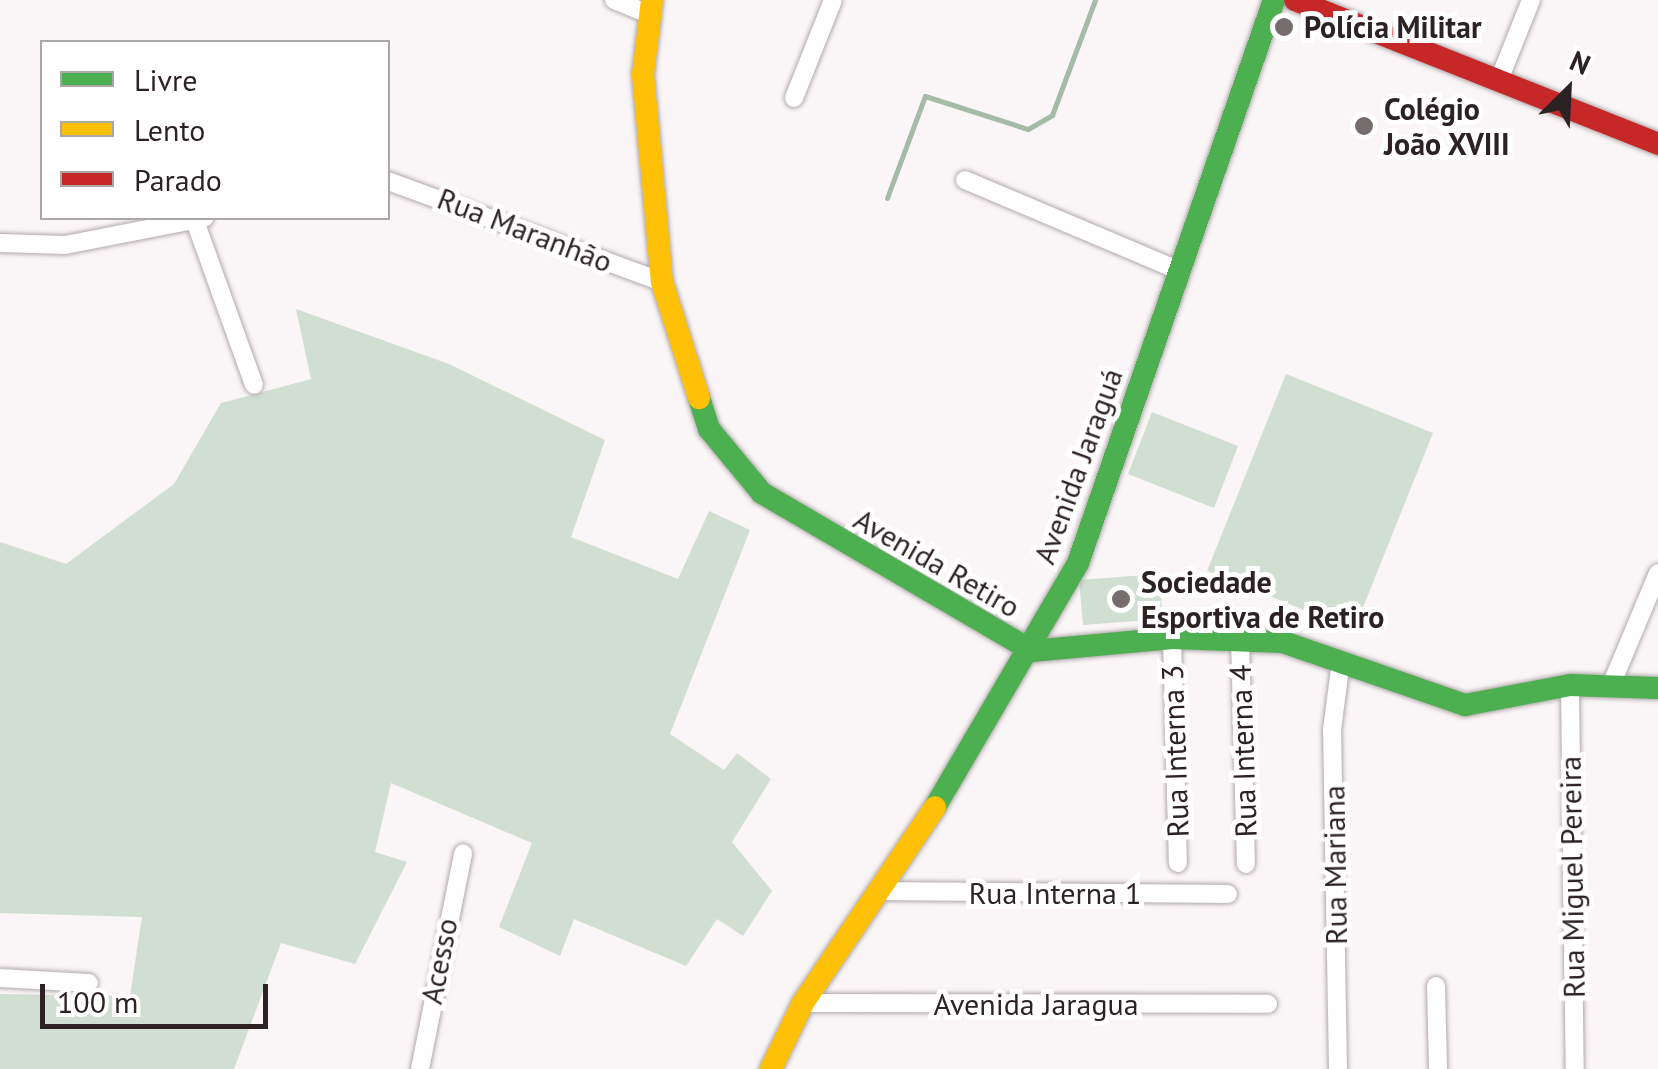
<!DOCTYPE html>
<html>
<head>
<meta charset="utf-8">
<style>
	body { margin:0 }
	#map { position:relative; width:1658px; height:1069px; overflow:hidden; background:#faf5f6; font-family:"PT Sans",sans-serif }
	div>[style] { position:absolute }
	.green>* { inset:0; background:#d1ded2 }
	.stream>* { height:5px; margin:-2.5px; padding:0 2.5px; transform-origin:2.5px; border-radius:2.5px; background:#a4bba7 }
	.roads { filter:drop-shadow(0 0 2px #b1a9ab) drop-shadow(0 0 2px #b1a9ab) }
	.street>* { height:18px; margin:-9px; padding:0 9px; transform-origin:9px; border-radius:9px; background:#fefefe }
	.fast>* { height:22px; margin:-11px; padding:0 11px; transform-origin:11px; border-radius:11px; background:#4caf50 }
	.slow>* { height:22px; margin:-11px; padding:0 11px; transform-origin:11px; border-radius:11px; background:#ffc107 }
	.jam>* { height:22px; margin:-11px; padding:0 11px; transform-origin:11px; border-radius:11px; background:#c62828 }
	.dots>* { width:28px; height:28px; translate:-50% -50%; box-sizing:border-box; border:5px solid #fff; border-radius:50% }
	span { translate:-50% -50%; white-space:nowrap; text-align:center; line-height:1.15; -webkit-text-stroke:10px #fff; paint-order:stroke }
	.poi-label { font-size:30px; color:#2d2223; font-weight:700 }
	.left { translate:0 -50%; text-align:left }
	.street-label { font-size:30px; color:#2d2223 }
	.legend { position:absolute; left:40px; top:40px; width:350px; height:180px; box-sizing:border-box; background:#fff; border:2px solid #aba7a7; margin:0; padding:12px 18px; list-style:none; font-size:30px; color:#2d2223 }
	.legend li { display:flex; align-items:center; gap:20px; height:50px }
	.legend b { width:50px; border:2px solid #aba7a7 }
	.north { position:absolute; left:1518px; top:40px; width:100px; height:100px; -webkit-text-stroke:8px #fff; paint-order:stroke; rotate:24deg; font-size:28px; font-weight:700; line-height:40px; text-align:center; color:#2d2223 }
	.north::after { content:''; display:block; margin:auto; width:35px; height:45px; background:#2d2223; clip-path:polygon(50% 0,100% 100%,50% 72%,0 100%) }
	.scale { position:absolute; left:40px; top:984px; width:228px; height:45px; box-sizing:border-box; border:5px solid #2d2223; border-top:0; padding-left:12px; font-size:30px; line-height:35px; white-space:nowrap; color:#2d2223; -webkit-text-stroke:8px #fff; paint-order:stroke }
</style>
</head>
<body>
<div id="map">
	<div class="green">
		<i style="clip-path:polygon(296px 309px,449px 364px,605px 440px,571px 537px,678px 579px,709px 511px,750px 530px,670px 734px,724px 770px,737px 753px,771px 779px,732px 842px,772px 891px,743px 936px,717px 919px,686px 966px,574px 919px,560px 956px,499px 927px,532px 843px,391px 783px,375px 852px,407px 862px,355px 964px,281px 943px,234px 1069px,0 1069px,0 994px,130px 996px,142px 917px,0 913px,0 542px,66px 564px,174px 484px,221px 403px,311px 379px)"></i>
		<i style="clip-path:polygon(1286px 374px,1433px 433px,1354px 630px,1207px 571px)"></i>
		<i style="clip-path:polygon(1152px 412px,1238px 446px,1214px 508px,1128px 474px)"></i>
		<i style="clip-path:polygon(1159px 574px,1163px 619px,1083px 625px,1079px 580px)"></i>
	</div>
	<div class="stream">
		<i style="left:887px;top:198px;width:109px;rotate:-69.6deg"></i>
		<i style="left:925px;top:96px;width:108px;rotate:17.8deg"></i>
		<i style="left:1028px;top:129px;width:28px;rotate:-30deg"></i>
		<i style="left:1052px;top:115px;width:123px;rotate:-69.5deg"></i>
	</div>
	<div class="roads">
		<div class="street">
			<i style="left:614px;top:0;width:37px;rotate:22deg"></i>
			<i style="left:1499px;top:80px;width:86px;rotate:-68.2deg"></i>
			<i style="left:794px;top:98px;width:105px;rotate:-68.3deg"></i>
			<i style="left:965px;top:180px;width:233px;rotate:22.9deg"></i>
			<i style="left:388px;top:181px;width:292px;rotate:20.2deg"></i>
			<i style="left:195px;top:221px;width:174px;rotate:70.2deg"></i>
			<i style="left:0;top:243px;width:65px;rotate:1.8deg"></i>
			<i style="left:65px;top:245px;width:142px;rotate:-11deg"></i>
			<i style="left:1172px;top:638px;width:225px;rotate:88.5deg"></i>
			<i style="left:1240px;top:638px;width:226px;rotate:88.5deg"></i>
			<i style="left:1612px;top:683px;width:119px;rotate:-67.3deg"></i>
			<i style="left:1570px;top:685px;width:384px;rotate:89.3deg"></i>
			<i style="left:882px;top:891px;width:346px;rotate:0.5deg"></i>
			<i style="left:0;top:978px;width:89px;rotate:3.2deg"></i>
			<i style="left:1436px;top:986px;width:83px;rotate:88.6deg"></i>
			<i style="left:803px;top:1003px;width:465px;rotate:0.1deg"></i>
			<i style="left:420px;top:1069px;width:220px;rotate:-78.7deg"></i>
			<i style="left:1338px;top:1069px;width:339px;rotate:-91deg"></i>
			<i style="left:1332px;top:730px;width:70px;rotate:-82.6deg"></i>
		</div>
		<div class="fast">
			<i style="left:699px;top:398px;width:33px;rotate:72deg"></i>
			<i style="left:709px;top:429px;width:83px;rotate:50.4deg"></i>
			<i style="left:762px;top:493px;width:313px;rotate:30.3deg"></i>
			<i style="left:1032px;top:651px;width:141px;rotate:-5.3deg"></i>
			<i style="left:1172px;top:638px;width:111px;rotate:2.1deg"></i>
			<i style="left:1283px;top:642px;width:193px;rotate:19.1deg"></i>
			<i style="left:1465px;top:705px;width:107px;rotate:-10.8deg"></i>
			<i style="left:1570px;top:685px;width:88px;rotate:2deg"></i>
			<i style="left:935px;top:807px;width:283px;rotate:-59.6deg"></i>
			<i style="left:1078px;top:563px;width:596px;rotate:-70.81deg"></i>
		</div>
		<div class="slow">
			<i style="left:652px;top:0;width:75px;rotate:96.9deg"></i>
			<i style="left:643px;top:74px;width:209px;rotate:84.8deg"></i>
			<i style="left:662px;top:282px;width:122px;rotate:72.3deg"></i>
			<i style="left:771px;top:1069px;width:73px;rotate:-64.1deg"></i>
			<i style="left:803px;top:1003px;width:236px;rotate:-56deg"></i>
		</div>
		<div class="jam">
			<i style="left:1295px;top:0;width:391px;rotate:21.6deg"></i>
		</div>
	</div>
	<div class="dots">
		<i style="left:1284px;top:27px;background:#756c6d"></i>
		<i style="left:1364px;top:126px;background:#756c6d"></i>
		<i style="left:1121px;top:599px;background:#756c6d"></i>
	</div>
	<div class="poi-label">
		<span class="left" style="left:1304px;top:27px">Polícia Militar</span>
		<span class="left" style="left:1384px;top:126px">Colégio<br>João XVIII</span>
		<span class="left" style="left:1141px;top:599px">Sociedade<br>Esportiva de Retiro</span>
	</div>
	<div class="street-label">
		<span style="left:525px;top:230px;rotate:21deg">Rua Maranhão</span>
		<span style="left:1078px;top:466px;rotate:-70deg">Avenida Jaraguá</span>
		<span style="left:937px;top:563px;rotate:30deg">Avenida Retiro</span>
		<span style="left:1175px;top:751px;rotate:-92deg">Rua Interna 3</span>
		<span style="left:1243px;top:751px;rotate:-92deg">Rua Interna 4</span>
		<span style="left:1335px;top:865px;rotate:-91deg">Rua Mariana</span>
		<span style="left:1572px;top:877px;rotate:-91deg">Rua Miguel Pereira</span>
		<span style="left:1055px;top:893px">Rua Interna 1</span>
		<span style="left:439px;top:961px;rotate:-79deg">Acesso</span>
		<span style="left:1036px;top:1004px">Avenida Jaragua</span>
	</div>
	<ul class="legend">
	<li><b style="height:12px;background:#4caf50"></b>Livre</li>
	<li><b style="height:12px;background:#ffc107"></b>Lento</li>
	<li><b style="height:12px;background:#c62828"></b>Parado</li>
	</ul>
	<div class="north">N</div>
	<div class="scale">100 m</div>
</div>
</body>
</html>
